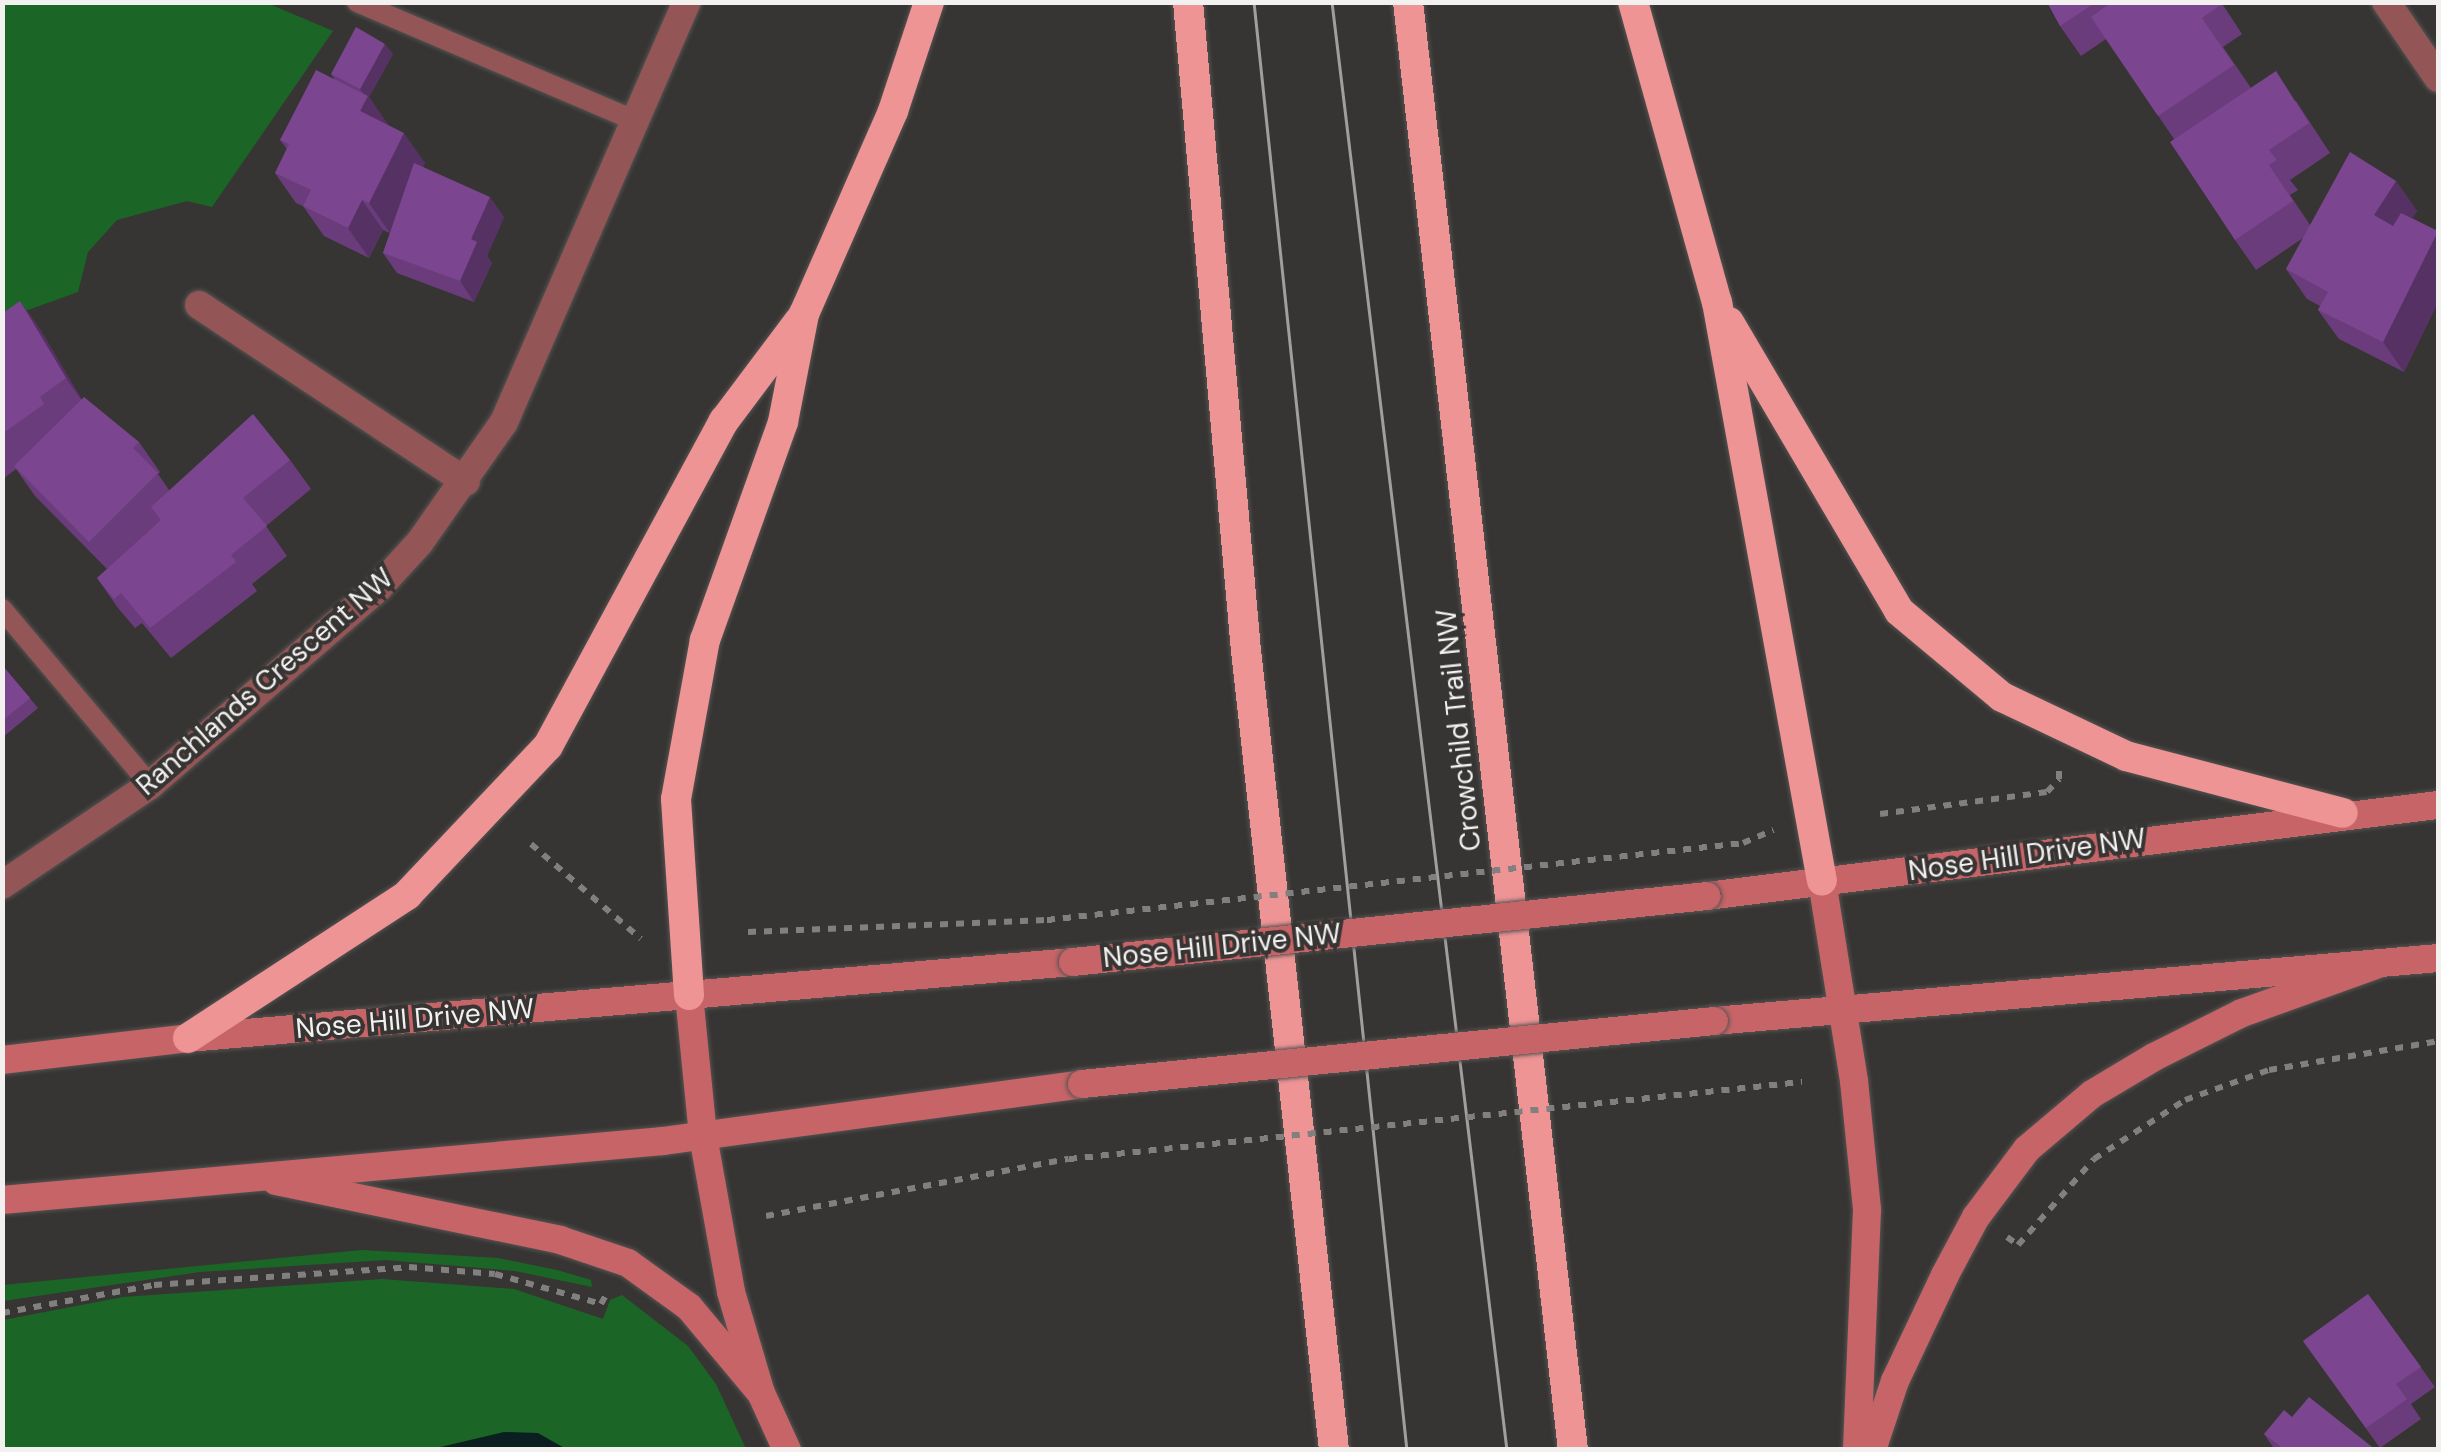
<!DOCTYPE html>
<html>
<head>
<meta charset="utf-8">
<style>
	body { margin:0 }
	#map { position:relative; width:2441px; height:1452px; overflow:hidden; background:#373533; font-family:"DM Sans",sans-serif }
	div>[style] { position:absolute }
	.green>* { inset:0; background:#1b6626 }
	.water>* { inset:0; background:#0c1f20 }
	.path>* { height:6px; margin-top:-3px; transform-origin:0; background:repeating-linear-gradient(90deg,#81807e 0 8px,transparent 0 16px) }
	.roads { filter:drop-shadow(0 0 2px #555351) drop-shadow(0 0 2px #555351) }
	.service>* { height:20px; margin:-10px; padding:0 10px; transform-origin:10px; border-radius:10px; background:#945556 }
	.minor>* { height:28px; margin:-14px; padding:0 14px; transform-origin:14px; border-radius:14px; background:#945556 }
	.secondary>* { height:28px; margin:-14px; padding:0 14px; transform-origin:14px; border-radius:14px; background:#c76468 }
	.motorway>* { height:30px; margin:-15px; padding:0 15px; transform-origin:15px; border-radius:15px; background:#ef9495 }
	.tram>* { height:2.5px; margin:-1.25px; padding:0 1.25px; transform-origin:1.25px; border-radius:1.25px; background:#a09f9d }
	.path-bridge>* { height:6px; margin-top:-3px; transform-origin:0; background:repeating-linear-gradient(90deg,#81807e 0 8px,transparent 0 16px) }
	.bridges { filter:drop-shadow(0 0 2px #555351) drop-shadow(0 0 2px #555351) }
	.secondary-bridge>* { height:28px; margin:-14px; padding:0 14px; transform-origin:14px; border-radius:14px; background:#c76468 }
	.wall>* { inset:0; background:#6a3c7b }
	.shaded-wall>* { inset:0; background:#563164 }
	.building>* { inset:0; background:#7b468f }
	span { translate:-50% -50%; white-space:nowrap; text-align:center; line-height:1.15; -webkit-text-stroke:8px #373533; paint-order:stroke }
	.street-label { font-size:28px; color:#f2f1ef }
	.frame { position:absolute; inset:0; border:5px solid #f2f1ef; pointer-events:none }
</style>
</head>
<body>
<div id="map">
	<div class="green">
		<i style="clip-path:polygon(2px 3px,267px 3px,333px 31px,212px 207px,187px 201px,117px 220px,88px 252px,78px 292px,3px 319px)"></i>
		<i style="clip-path:polygon(362px 1250px,498px 1258px,557px 1270px,591px 1280px,592px 1287px,515px 1271px,386px 1260px,200px 1272px,3px 1301px,3px 1285px)"></i>
		<i style="clip-path:polygon(382px 1279px,514px 1289px,603px 1319px,610px 1300px,622px 1295px,688px 1346px,716px 1384px,746px 1449px,3px 1450px,3px 1320px,123px 1297px)"></i>
	</div>
	<div class="water">
		<i style="clip-path:polygon(504px 1432px,538px 1433px,566px 1449px,432px 1449px)"></i>
	</div>
	<div class="path">
		<i style="left:1880px;top:814px;width:168px;rotate:-7.5deg"></i>
		<i style="left:2047px;top:792px;width:18px;rotate:-47deg"></i>
		<i style="left:2059px;top:779px;width:13px;rotate:-90deg"></i>
		<i style="left:1743px;top:843px;width:33px;rotate:-23deg"></i>
		<i style="left:531px;top:844px;width:145px;rotate:40.8deg"></i>
		<i style="left:748px;top:932px;width:299px;rotate:-2.3deg"></i>
		<i style="left:766px;top:1216px;width:308px;rotate:-10.7deg"></i>
		<i style="left:2007px;top:1237px;width:14px;rotate:36deg"></i>
		<i style="left:2018px;top:1245px;width:115px;rotate:-48.5deg"></i>
		<i style="left:2094px;top:1159px;width:108px;rotate:-33deg"></i>
		<i style="left:2185px;top:1100px;width:89px;rotate:-19.7deg"></i>
		<i style="left:2269px;top:1070px;width:171px;rotate:-9.7deg"></i>
		<i style="left:2px;top:1313px;width:155px;rotate:-10.4deg"></i>
		<i style="left:154px;top:1285px;width:256px;rotate:-4deg"></i>
		<i style="left:409px;top:1267px;width:86px;rotate:4.7deg"></i>
		<i style="left:495px;top:1274px;width:110px;rotate:15.8deg"></i>
		<i style="left:601px;top:1304px;width:13px;rotate:-61deg"></i>
	</div>
	<div class="roads">
		<div class="service">
			<i style="left:357px;top:2px;width:306px;rotate:23.1deg"></i>
			<i style="left:2px;top:609px;width:230px;rotate:49.9deg"></i>
		</div>
		<div class="minor">
			<i style="left:2386px;top:2px;width:92px;rotate:55.6deg"></i>
			<i style="left:199px;top:305px;width:320px;rotate:33.5deg"></i>
			<i style="left:2px;top:885px;width:179px;rotate:-34deg"></i>
			<i style="left:150px;top:785px;width:301px;rotate:-40.8deg"></i>
			<i style="left:378px;top:588px;width:62px;rotate:-47.6deg"></i>
			<i style="left:420px;top:542px;width:146px;rotate:-55deg"></i>
			<i style="left:504px;top:422px;width:458px;rotate:-66.5deg"></i>
		</div>
		<div class="secondary">
			<i style="left:1822px;top:881px;width:203px;rotate:80.9deg"></i>
			<i style="left:1854px;top:1081px;width:130px;rotate:84.2deg"></i>
			<i style="left:1867px;top:1210px;width:240px;rotate:92.4deg"></i>
			<i style="left:1707px;top:896px;width:737px;rotate:-7.1deg"></i>
			<i style="left:689px;top:995px;width:142px;rotate:84.3deg"></i>
			<i style="left:703px;top:1136px;width:158px;rotate:79.8deg"></i>
			<i style="left:731px;top:1292px;width:105px;rotate:73.5deg"></i>
			<i style="left:761px;top:1393px;width:63px;rotate:65.5deg"></i>
			<i style="left:1714px;top:1021px;width:727px;rotate:-4.97deg"></i>
			<i style="left:2px;top:1060px;width:187px;rotate:-6.7deg"></i>
			<i style="left:188px;top:1038px;width:888px;rotate:-4.91deg"></i>
			<i style="left:276px;top:1181px;width:290px;rotate:11.7deg"></i>
			<i style="left:560px;top:1240px;width:72px;rotate:18.7deg"></i>
			<i style="left:628px;top:1263px;width:75px;rotate:35.8deg"></i>
			<i style="left:689px;top:1307px;width:112px;rotate:50.1deg"></i>
			<i style="left:2px;top:1200px;width:664px;rotate:-5.1deg"></i>
			<i style="left:663px;top:1141px;width:423px;rotate:-7.7deg"></i>
			<i style="left:1872px;top:1450px;width:73px;rotate:-71.6deg"></i>
			<i style="left:1895px;top:1381px;width:117px;rotate:-64.7deg"></i>
			<i style="left:1945px;top:1275px;width:66px;rotate:-61.9deg"></i>
			<i style="left:1976px;top:1217px;width:85px;rotate:-53.1deg"></i>
			<i style="left:2027px;top:1149px;width:85px;rotate:-40.2deg"></i>
			<i style="left:2092px;top:1094px;width:72px;rotate:-30.8deg"></i>
			<i style="left:2154px;top:1057px;width:98px;rotate:-26.6deg"></i>
			<i style="left:2242px;top:1013px;width:142px;rotate:-19.7deg"></i>
		</div>
		<div class="motorway">
			<i style="left:1188px;top:2px;width:651px;rotate:84.89deg"></i>
			<i style="left:1246px;top:650px;width:805px;rotate:83.72deg"></i>
			<i style="left:1408px;top:2px;width:1457px;rotate:83.5deg"></i>
			<i style="left:1633px;top:2px;width:312px;rotate:74.4deg"></i>
			<i style="left:1717px;top:302px;width:588px;rotate:79.72deg"></i>
			<i style="left:1729px;top:322px;width:335px;rotate:59.5deg"></i>
			<i style="left:1899px;top:611px;width:134px;rotate:39.9deg"></i>
			<i style="left:2002px;top:697px;width:137px;rotate:25.4deg"></i>
			<i style="left:2126px;top:756px;width:224px;rotate:14.7deg"></i>
			<i style="left:689px;top:995px;width:196px;rotate:-93.8deg"></i>
			<i style="left:676px;top:799px;width:162px;rotate:-79.7deg"></i>
			<i style="left:705px;top:640px;width:232px;rotate:-70.3deg"></i>
			<i style="left:783px;top:422px;width:110px;rotate:-79deg"></i>
			<i style="left:804px;top:314px;width:222px;rotate:-66.3deg"></i>
			<i style="left:893px;top:111px;width:115px;rotate:-71.7deg"></i>
			<i style="left:188px;top:1038px;width:262px;rotate:-33.1deg"></i>
			<i style="left:407px;top:895px;width:205px;rotate:-46.6deg"></i>
			<i style="left:548px;top:746px;width:370px;rotate:-61.6deg"></i>
			<i style="left:724px;top:421px;width:125px;rotate:-53.1deg"></i>
		</div>
	</div>
	<div class="tram">
		<i style="left:1254px;top:2px;width:1456px;rotate:83.97deg"></i>
		<i style="left:1332px;top:2px;width:1459px;rotate:83.11deg"></i>
	</div>
	<div class="path-bridge">
		<i style="left:1047px;top:920px;width:700px;rotate:-6.31deg"></i>
		<i style="left:1069px;top:1159px;width:737px;rotate:-6deg"></i>
	</div>
	<div class="bridges">
		<div class="secondary-bridge">
			<i style="left:1073px;top:962px;width:637px;rotate:-5.94deg"></i>
			<i style="left:1082px;top:1084px;width:635px;rotate:-5.69deg"></i>
		</div>
	</div>
	<div class="wall">
		<i style="clip-path:polygon(2047px 2px,2221px 2px,2242px 34px,2223px 47px,2251px 88px,2296px 101px,2330px 153px,2290px 180px,2298px 190px,2290px 195px,2310px 225px,2396px 181px,2417px 211px,2412px 218px,2438px 232px,2438px 302px,2404px 372px,2339px 339px,2318px 310px,2320px 306px,2307px 299px,2286px 269px,2303px 238px,2256px 270px,2235px 240px,2174px 139px,2106px 39px,2081px 56px,2060px 26px)"></i>
		<i style="clip-path:polygon(393px 54px,369px 97px,388px 125px,425px 163px,423px 167px,504px 217px,487px 256px,492px 263px,474px 302px,397px 273px,383px 253px,390px 233px,383px 230px,369px 258px,324px 236px,303px 206px,296px 203px,275px 173px,287px 149px,280px 140px,335px 80px,331px 74px)"></i>
		<i style="clip-path:polygon(20px 301px,41px 331px,82px 400px,139px 442px,160px 472px,158px 474px,169px 490px,290px 460px,311px 489px,266px 526px,287px 556px,252px 584px,257px 591px,171px 658px,142px 623px,135px 628px,118px 608px,97px 578px,107px 569px,35px 496px,16px 469px,3px 479px,2px 314px)"></i>
		<i style="clip-path:polygon(2px 665px,38px 708px,2px 738px)"></i>
		<i style="clip-path:polygon(2368px 1294px,2435px 1387px,2411px 1404px,2421px 1419px,2380px 1448px,2303px 1341px)"></i>
		<i style="clip-path:polygon(2292px 1417px,2376px 1450px,2275px 1450px,2264px 1434px)"></i>
	</div>
	<div class="shaded-wall">
		<i style="clip-path:polygon(385px 44px,393px 54px,369px 97px,389px 126px,360px 111px,366px 99px,360px 89px)"></i>
		<i style="clip-path:polygon(404px 133px,425px 163px,390px 233px,369px 203px)"></i>
		<i style="clip-path:polygon(2396px 181px,2417px 211px,2395px 245px,2374px 215px)"></i>
		<i style="clip-path:polygon(490px 197px,504px 217px,487px 256px,492px 263px,474px 302px,460px 281px,471px 239px)"></i>
		<i style="clip-path:polygon(362px 200px,383px 230px,369px 258px,348px 228px)"></i>
		<i style="clip-path:polygon(2438px 231px,2438px 302px,2404px 372px,2383px 342px)"></i>
		<i style="clip-path:polygon(20px 301px,41px 331px,87px 408px,66px 378px)"></i>
	</div>
	<div class="building">
		<i style="clip-path:polygon(2047px 2px,2096px 2px,2060px 26px)"></i>
		<i style="clip-path:polygon(2112px 2px,2220px 2px,2222px 4px,2202px 18px,2234px 65px,2158px 116px,2091px 17px)"></i>
		<i style="clip-path:polygon(356px 27px,385px 44px,360px 89px,331px 74px)"></i>
		<i style="clip-path:polygon(316px 70px,368px 96px,360px 111px,404px 133px,369px 203px,362px 200px,348px 228px,303px 206px,311px 190px,275px 173px,289px 144px,280px 140px)"></i>
		<i style="clip-path:polygon(2276px 71px,2309px 123px,2269px 150px,2277px 160px,2269px 165px,2293px 201px,2235px 240px,2170px 142px)"></i>
		<i style="clip-path:polygon(2350px 152px,2396px 181px,2374px 215px,2393px 226px,2401px 213px,2438px 231px,2383px 342px,2318px 310px,2328px 292px,2286px 269px)"></i>
		<i style="clip-path:polygon(414px 163px,490px 197px,471px 239px,477px 242px,460px 281px,383px 253px)"></i>
		<i style="clip-path:polygon(20px 301px,66px 378px,40px 397px,44px 404px,2px 434px,2px 314px)"></i>
		<i style="clip-path:polygon(84px 397px,139px 442px,133px 448px,158px 473px,89px 542px,14px 466px)"></i>
		<i style="clip-path:polygon(253px 414px,290px 460px,243px 498px,267px 526px,231px 555px,236px 562px,150px 628px,121px 593px,114px 599px,97px 578px,161px 520px,151px 507px)"></i>
		<i style="clip-path:polygon(2px 665px,30px 698px,2px 721px)"></i>
		<i style="clip-path:polygon(2368px 1294px,2421px 1367px,2396px 1384px,2407px 1399px,2366px 1428px,2303px 1341px)"></i>
		<i style="clip-path:polygon(2309px 1397px,2376px 1450px,2277px 1450px,2280px 1446px,2264px 1434px,2284px 1410px,2292px 1417px)"></i>
	</div>
	<div class="street-label">
		<span style="left:265px;top:682px;rotate:-41deg">Ranchlands Crescent NW</span>
		<span style="left:1459px;top:730px;rotate:-96deg">Crowchild Trail NW</span>
		<span style="left:2027px;top:855px;rotate:-8deg">Nose Hill Drive NW</span>
		<span style="left:1222px;top:946px;rotate:-6deg">Nose Hill Drive NW</span>
		<span style="left:415px;top:1019px;rotate:-5deg">Nose Hill Drive NW</span>
	</div>
	<div class="frame"></div>
</div>
</body>
</html>
